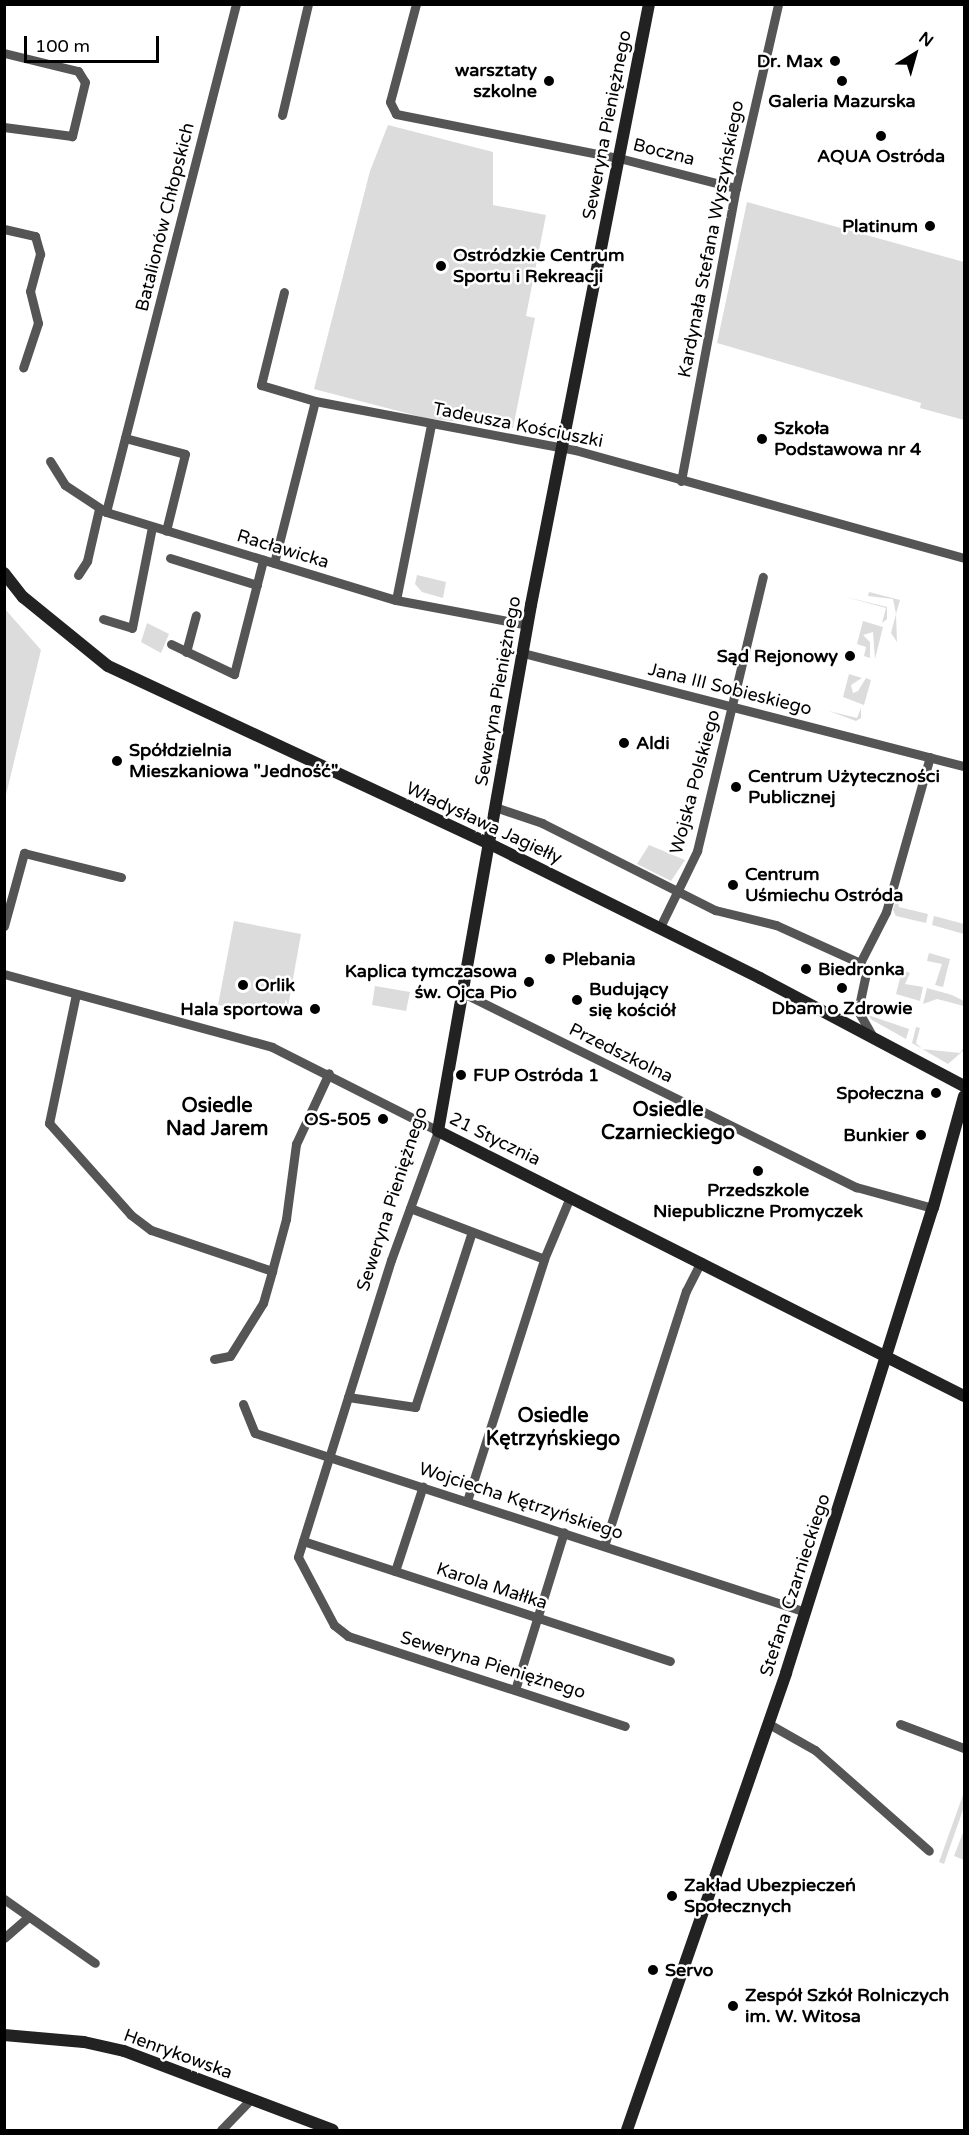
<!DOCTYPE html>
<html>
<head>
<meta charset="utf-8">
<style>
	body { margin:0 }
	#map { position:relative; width:969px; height:2135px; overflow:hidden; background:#fff; font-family:"Varela Round",sans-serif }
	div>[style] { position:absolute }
	.green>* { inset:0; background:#dcdcdc }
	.street>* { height:9px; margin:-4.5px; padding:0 4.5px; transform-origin:4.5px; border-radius:4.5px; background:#555 }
	.secondary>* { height:12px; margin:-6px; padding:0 6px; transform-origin:6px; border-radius:6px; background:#222 }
	.dots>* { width:16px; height:16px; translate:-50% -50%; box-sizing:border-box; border:3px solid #fff; border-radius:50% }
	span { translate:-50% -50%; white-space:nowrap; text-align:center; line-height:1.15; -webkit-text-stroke:5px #fff; paint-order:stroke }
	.poi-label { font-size:18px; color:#000; font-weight:700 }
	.right { translate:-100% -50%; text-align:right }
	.left { translate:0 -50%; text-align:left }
	.street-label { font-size:18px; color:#000 }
	.neighbourhood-label { font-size:20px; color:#000; font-weight:700 }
	.frame { position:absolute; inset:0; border:6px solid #000; pointer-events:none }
	.north { position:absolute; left:885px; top:24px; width:60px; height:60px; -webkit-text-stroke:4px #fff; paint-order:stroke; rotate:37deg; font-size:16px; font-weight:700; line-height:24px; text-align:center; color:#000 }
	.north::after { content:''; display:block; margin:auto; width:21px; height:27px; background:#000; clip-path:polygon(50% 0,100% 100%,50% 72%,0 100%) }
	.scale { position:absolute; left:24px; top:36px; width:135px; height:27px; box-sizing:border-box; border:3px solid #000; border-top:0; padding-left:8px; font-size:18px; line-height:21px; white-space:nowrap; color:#000; -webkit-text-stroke:4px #fff; paint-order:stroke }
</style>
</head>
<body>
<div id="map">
	<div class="green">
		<i style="clip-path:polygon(388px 125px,493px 152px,493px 205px,546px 215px,526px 316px,535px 318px,513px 428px,425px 418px,314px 389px,370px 171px)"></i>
		<i style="clip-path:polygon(747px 202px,964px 262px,964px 420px,920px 408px,921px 403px,717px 343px)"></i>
		<i style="clip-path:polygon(417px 575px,446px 582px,443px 598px,422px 592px,415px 584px)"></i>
		<i style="clip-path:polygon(869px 592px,900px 600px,896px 614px,897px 642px,891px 633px,896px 614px,893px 599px,868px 596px)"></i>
		<i style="clip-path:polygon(842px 596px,887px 607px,887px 619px,882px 623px,886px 608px)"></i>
		<i style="clip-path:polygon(5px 609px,41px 650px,5px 799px)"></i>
		<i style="clip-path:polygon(863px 621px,883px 627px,875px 659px,873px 632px,863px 635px,870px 642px,870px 658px,864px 656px,866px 647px,857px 644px)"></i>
		<i style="clip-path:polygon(147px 623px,169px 634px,161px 653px,141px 642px)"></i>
		<i style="clip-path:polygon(849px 674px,862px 678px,851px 685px,853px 693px,858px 691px,866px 678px,871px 680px,864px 705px,843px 697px)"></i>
		<i style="clip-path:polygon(861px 708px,861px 718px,856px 721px,829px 711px,857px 718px)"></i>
		<i style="clip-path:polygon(649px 845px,685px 860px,671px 881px,637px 864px)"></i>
		<i style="clip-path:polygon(897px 897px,899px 907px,928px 914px,926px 923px,896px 916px,893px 910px)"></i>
		<i style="clip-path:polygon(934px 916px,964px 924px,964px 934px,932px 925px)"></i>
		<i style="clip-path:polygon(234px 921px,301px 934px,286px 1018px,218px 1005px)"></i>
		<i style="clip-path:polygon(929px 953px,950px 959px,943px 987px,935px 985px,942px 964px,927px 961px)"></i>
		<i style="clip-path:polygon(902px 970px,910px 973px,905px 984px,923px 987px,920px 1001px,896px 994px)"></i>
		<i style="clip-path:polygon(375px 986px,410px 992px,406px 1011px,372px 1005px)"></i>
		<i style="clip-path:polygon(927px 988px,952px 995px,964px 1001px,964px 1006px,937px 999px,923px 1004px)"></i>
		<i style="clip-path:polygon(868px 1015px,909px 1029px,906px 1039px,872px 1020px)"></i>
		<i style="clip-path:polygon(916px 1027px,920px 1028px,916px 1043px,922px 1049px,960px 1053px,964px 1047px,964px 1050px,948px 1064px,912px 1043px)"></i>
		<i style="clip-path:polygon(964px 1792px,964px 1807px,944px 1864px,939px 1862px)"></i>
		<i style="clip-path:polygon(964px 1830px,964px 1860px,954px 1856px)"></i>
	</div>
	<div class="street">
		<i style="left:416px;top:4px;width:101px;rotate:104.9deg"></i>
		<i style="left:390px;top:102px;width:13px;rotate:63deg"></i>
		<i style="left:396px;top:114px;width:227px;rotate:11.2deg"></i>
		<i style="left:619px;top:158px;width:121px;rotate:14.4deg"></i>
		<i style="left:4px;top:53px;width:76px;rotate:13.7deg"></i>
		<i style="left:78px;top:71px;width:13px;rotate:58deg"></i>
		<i style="left:85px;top:82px;width:56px;rotate:103.5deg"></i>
		<i style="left:72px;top:136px;width:69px;rotate:-172.5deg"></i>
		<i style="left:282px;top:115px;width:114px;rotate:-76.8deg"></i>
		<i style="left:4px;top:229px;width:32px;rotate:13deg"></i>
		<i style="left:35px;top:236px;width:19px;rotate:74deg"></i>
		<i style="left:40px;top:254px;width:38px;rotate:105deg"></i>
		<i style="left:30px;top:291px;width:33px;rotate:76deg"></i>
		<i style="left:38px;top:323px;width:47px;rotate:108.4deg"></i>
		<i style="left:284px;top:292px;width:96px;rotate:103.9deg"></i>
		<i style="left:261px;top:385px;width:56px;rotate:16.5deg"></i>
		<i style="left:315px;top:401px;width:265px;rotate:10.7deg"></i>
		<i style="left:575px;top:450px;width:404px;rotate:15.5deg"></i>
		<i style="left:125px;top:438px;width:62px;rotate:14.9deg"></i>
		<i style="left:185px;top:454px;width:79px;rotate:103.9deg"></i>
		<i style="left:50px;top:461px;width:28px;rotate:58deg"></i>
		<i style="left:65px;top:485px;width:49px;rotate:33.4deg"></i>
		<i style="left:106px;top:512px;width:303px;rotate:16.9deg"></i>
		<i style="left:396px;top:600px;width:134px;rotate:10.7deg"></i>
		<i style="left:681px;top:481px;width:298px;rotate:-79.4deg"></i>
		<i style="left:736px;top:188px;width:189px;rotate:-77.1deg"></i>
		<i style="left:106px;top:512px;width:524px;rotate:-75.65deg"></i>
		<i style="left:170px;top:558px;width:91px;rotate:17.2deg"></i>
		<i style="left:274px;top:563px;width:167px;rotate:-75.8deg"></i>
		<i style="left:78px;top:575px;width:17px;rotate:-57deg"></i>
		<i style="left:87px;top:561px;width:53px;rotate:-77deg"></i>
		<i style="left:396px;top:600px;width:178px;rotate:-78.7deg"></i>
		<i style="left:103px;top:619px;width:30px;rotate:17deg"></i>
		<i style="left:132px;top:628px;width:103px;rotate:-78.8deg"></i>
		<i style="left:171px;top:644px;width:70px;rotate:25.5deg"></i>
		<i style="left:234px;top:674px;width:118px;rotate:-75.7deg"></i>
		<i style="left:186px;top:652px;width:38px;rotate:-75deg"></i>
		<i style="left:523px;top:653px;width:455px;rotate:14.4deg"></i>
		<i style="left:495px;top:807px;width:50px;rotate:18.8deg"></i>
		<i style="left:542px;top:823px;width:194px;rotate:26.7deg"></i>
		<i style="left:715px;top:910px;width:63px;rotate:13.8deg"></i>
		<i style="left:776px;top:925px;width:92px;rotate:24.3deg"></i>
		<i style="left:860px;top:963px;width:57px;rotate:-63deg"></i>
		<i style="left:886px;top:912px;width:161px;rotate:-74.2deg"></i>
		<i style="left:4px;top:926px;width:76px;rotate:-74.7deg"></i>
		<i style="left:24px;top:853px;width:100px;rotate:13.9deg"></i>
		<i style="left:660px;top:927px;width:85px;rotate:-64deg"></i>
		<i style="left:697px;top:851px;width:282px;rotate:-76.5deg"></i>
		<i style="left:860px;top:963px;width:12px;rotate:59deg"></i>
		<i style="left:866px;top:973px;width:39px;rotate:102deg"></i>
		<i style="left:858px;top:1011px;width:30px;rotate:60deg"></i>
		<i style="left:4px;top:974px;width:278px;rotate:15.2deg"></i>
		<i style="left:272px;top:1047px;width:186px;rotate:26.8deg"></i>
		<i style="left:438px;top:1131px;width:137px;rotate:110deg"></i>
		<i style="left:391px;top:1260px;width:311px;rotate:107.4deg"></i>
		<i style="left:298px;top:1557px;width:77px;rotate:62.1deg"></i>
		<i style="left:334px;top:1625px;width:18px;rotate:38deg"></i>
		<i style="left:348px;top:1636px;width:291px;rotate:18deg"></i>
		<i style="left:461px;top:992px;width:441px;rotate:26.3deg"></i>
		<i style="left:856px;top:1187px;width:80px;rotate:15.3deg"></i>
		<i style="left:76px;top:994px;width:132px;rotate:101.8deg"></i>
		<i style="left:49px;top:1123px;width:123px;rotate:48.3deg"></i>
		<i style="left:131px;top:1215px;width:25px;rotate:37deg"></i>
		<i style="left:151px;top:1230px;width:128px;rotate:18.7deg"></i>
		<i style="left:272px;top:1271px;width:54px;rotate:-74.9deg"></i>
		<i style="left:286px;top:1219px;width:76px;rotate:-82.4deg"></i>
		<i style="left:296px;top:1144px;width:78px;rotate:-65.1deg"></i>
		<i style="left:410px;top:1208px;width:143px;rotate:20.8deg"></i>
		<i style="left:214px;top:1359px;width:16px;rotate:-11deg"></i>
		<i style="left:230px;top:1356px;width:62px;rotate:-58.1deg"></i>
		<i style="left:263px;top:1303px;width:33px;rotate:-74deg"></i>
		<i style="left:348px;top:1397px;width:68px;rotate:8.5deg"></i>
		<i style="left:415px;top:1407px;width:184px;rotate:-72deg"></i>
		<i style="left:243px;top:1404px;width:31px;rotate:68deg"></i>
		<i style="left:255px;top:1433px;width:579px;rotate:18deg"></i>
		<i style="left:467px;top:1501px;width:254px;rotate:-72.3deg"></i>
		<i style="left:544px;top:1259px;width:67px;rotate:-67.2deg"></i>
		<i style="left:303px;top:1541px;width:386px;rotate:18.1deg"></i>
		<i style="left:604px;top:1546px;width:268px;rotate:-72.2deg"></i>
		<i style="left:686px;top:1291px;width:33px;rotate:-63deg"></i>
		<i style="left:395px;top:1571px;width:89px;rotate:-71.8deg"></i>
		<i style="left:515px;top:1690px;width:165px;rotate:-72.8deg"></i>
		<i style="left:769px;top:1724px;width:53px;rotate:29.5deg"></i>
		<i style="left:815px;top:1750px;width:152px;rotate:41.5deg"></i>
		<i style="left:900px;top:1724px;width:68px;rotate:20.6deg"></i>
		<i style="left:4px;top:1899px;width:111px;rotate:35.1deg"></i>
		<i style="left:4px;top:1938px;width:32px;rotate:-41deg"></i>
		<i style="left:221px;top:2130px;width:42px;rotate:-46deg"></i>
	</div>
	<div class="secondary">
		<i style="left:649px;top:4px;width:612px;rotate:101.11deg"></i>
		<i style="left:531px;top:605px;width:534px;rotate:100.03deg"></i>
		<i style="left:438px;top:1131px;width:589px;rotate:26.74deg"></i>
		<i style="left:4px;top:573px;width:31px;rotate:52deg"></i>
		<i style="left:23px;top:597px;width:109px;rotate:39.1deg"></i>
		<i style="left:108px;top:666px;width:419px;rotate:25deg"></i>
		<i style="left:488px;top:843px;width:304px;rotate:26.4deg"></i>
		<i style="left:760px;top:978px;width:231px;rotate:27.9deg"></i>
		<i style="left:4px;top:2035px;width:80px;rotate:5deg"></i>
		<i style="left:84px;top:2042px;width:41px;rotate:12.7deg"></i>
		<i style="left:124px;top:2051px;width:223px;rotate:20.7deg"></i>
		<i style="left:627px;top:2130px;width:484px;rotate:-70.8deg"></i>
		<i style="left:786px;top:1673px;width:488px;rotate:-72.5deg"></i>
		<i style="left:933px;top:1208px;width:116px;rotate:-74.5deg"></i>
	</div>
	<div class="dots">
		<i style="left:835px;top:61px;background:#000"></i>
		<i style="left:549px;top:81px;background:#000"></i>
		<i style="left:842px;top:81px;background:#000"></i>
		<i style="left:881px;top:136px;background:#000"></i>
		<i style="left:930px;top:226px;background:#000"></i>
		<i style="left:441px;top:266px;background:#000"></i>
		<i style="left:762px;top:439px;background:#000"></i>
		<i style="left:850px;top:656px;background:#000"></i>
		<i style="left:624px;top:743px;background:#000"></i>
		<i style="left:117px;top:761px;background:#000"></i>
		<i style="left:736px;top:787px;background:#000"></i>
		<i style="left:733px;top:885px;background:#000"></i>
		<i style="left:550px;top:959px;background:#000"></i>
		<i style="left:806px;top:969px;background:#000"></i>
		<i style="left:529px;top:982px;background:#000"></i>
		<i style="left:243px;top:985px;background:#000"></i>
		<i style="left:842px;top:988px;background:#000"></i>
		<i style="left:577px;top:1000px;background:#000"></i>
		<i style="left:315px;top:1009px;background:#000"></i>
		<i style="left:461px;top:1075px;background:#000"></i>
		<i style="left:936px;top:1093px;background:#000"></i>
		<i style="left:383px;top:1119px;background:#000"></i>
		<i style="left:921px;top:1135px;background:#000"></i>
		<i style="left:758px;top:1171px;background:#000"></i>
		<i style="left:672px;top:1896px;background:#000"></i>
		<i style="left:653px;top:1970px;background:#000"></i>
		<i style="left:733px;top:2006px;background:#000"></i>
	</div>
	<div class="poi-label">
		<span class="right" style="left:823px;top:61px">Dr. Max</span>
		<span class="right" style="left:537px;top:81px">warsztaty<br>szkolne</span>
		<span style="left:842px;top:101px">Galeria Mazurska</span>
		<span style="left:881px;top:156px">AQUA Ostróda</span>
		<span class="right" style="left:918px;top:226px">Platinum</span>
		<span class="left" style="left:453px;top:266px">Ostródzkie Centrum<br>Sportu i Rekreacji</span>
		<span class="left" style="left:774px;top:439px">Szkoła<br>Podstawowa nr 4</span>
		<span class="right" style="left:838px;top:656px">Sąd Rejonowy</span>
		<span class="left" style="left:636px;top:743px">Aldi</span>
		<span class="left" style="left:129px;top:761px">Spółdzielnia<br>Mieszkaniowa "Jedność"</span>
		<span class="left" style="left:748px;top:787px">Centrum Użyteczności<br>Publicznej</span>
		<span class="left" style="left:745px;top:885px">Centrum<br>Uśmiechu Ostróda</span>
		<span class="left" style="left:562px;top:959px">Plebania</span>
		<span class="left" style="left:818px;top:969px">Biedronka</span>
		<span class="right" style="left:517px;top:982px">Kaplica tymczasowa<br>św. Ojca Pio</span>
		<span class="left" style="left:255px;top:985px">Orlik</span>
		<span class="left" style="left:589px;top:1000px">Budujący<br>się kościół</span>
		<span style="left:842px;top:1008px">Dbam o Zdrowie</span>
		<span class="right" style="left:303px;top:1009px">Hala sportowa</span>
		<span class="left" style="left:473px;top:1075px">FUP Ostróda 1</span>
		<span class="right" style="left:924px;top:1093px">Społeczna</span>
		<span class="right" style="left:371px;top:1119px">OS-505</span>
		<span class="right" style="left:909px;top:1135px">Bunkier</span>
		<span style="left:758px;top:1201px">Przedszkole<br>Niepubliczne Promyczek</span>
		<span class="left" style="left:684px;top:1896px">Zakład Ubezpieczeń<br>Społecznych</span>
		<span class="left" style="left:665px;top:1970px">Servo</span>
		<span class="left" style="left:745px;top:2006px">Zespół Szkół Rolniczych<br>im. W. Witosa</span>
	</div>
	<div class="street-label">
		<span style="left:607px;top:125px;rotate:-79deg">Seweryna Pieniężnego</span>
		<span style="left:664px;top:152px;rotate:14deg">Boczna</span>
		<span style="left:165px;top:217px;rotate:-76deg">Batalionów Chłopskich</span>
		<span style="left:711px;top:239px;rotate:-79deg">Kardynała Stefana Wyszyńskiego</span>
		<span style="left:518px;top:425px;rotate:11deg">Tadeusza Kościuszki</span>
		<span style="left:283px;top:549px;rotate:17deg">Racławicka</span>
		<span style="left:730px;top:689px;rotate:14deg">Jana III Sobieskiego</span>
		<span style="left:498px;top:691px;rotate:-80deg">Seweryna Pieniężnego</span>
		<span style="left:695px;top:782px;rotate:-75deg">Wojska Polskiego</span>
		<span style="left:484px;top:823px;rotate:25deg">Władysława Jagiełły</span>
		<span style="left:621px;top:1053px;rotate:26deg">Przedszkolna</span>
		<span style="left:495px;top:1139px;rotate:26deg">21 Stycznia</span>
		<span style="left:392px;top:1199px;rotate:-72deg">Seweryna Pieniężnego</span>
		<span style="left:521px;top:1501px;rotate:18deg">Wojciecha Kętrzyńskiego</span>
		<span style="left:795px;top:1585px;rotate:-72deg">Stefana Czarnieckiego</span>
		<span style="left:492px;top:1586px;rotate:18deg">Karola Małłka</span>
		<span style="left:493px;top:1665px;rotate:17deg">Seweryna Pieniężnego</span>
		<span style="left:178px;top:2054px;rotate:20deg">Henrykowska</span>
	</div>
	<div class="neighbourhood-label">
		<span style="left:217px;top:1118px">Osiedle<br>Nad Jarem</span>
		<span style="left:668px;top:1122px">Osiedle<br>Czarnieckiego</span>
		<span style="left:553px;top:1428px">Osiedle<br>Kętrzyńskiego</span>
	</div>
	<div class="frame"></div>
	<div class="north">N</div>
	<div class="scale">100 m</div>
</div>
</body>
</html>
